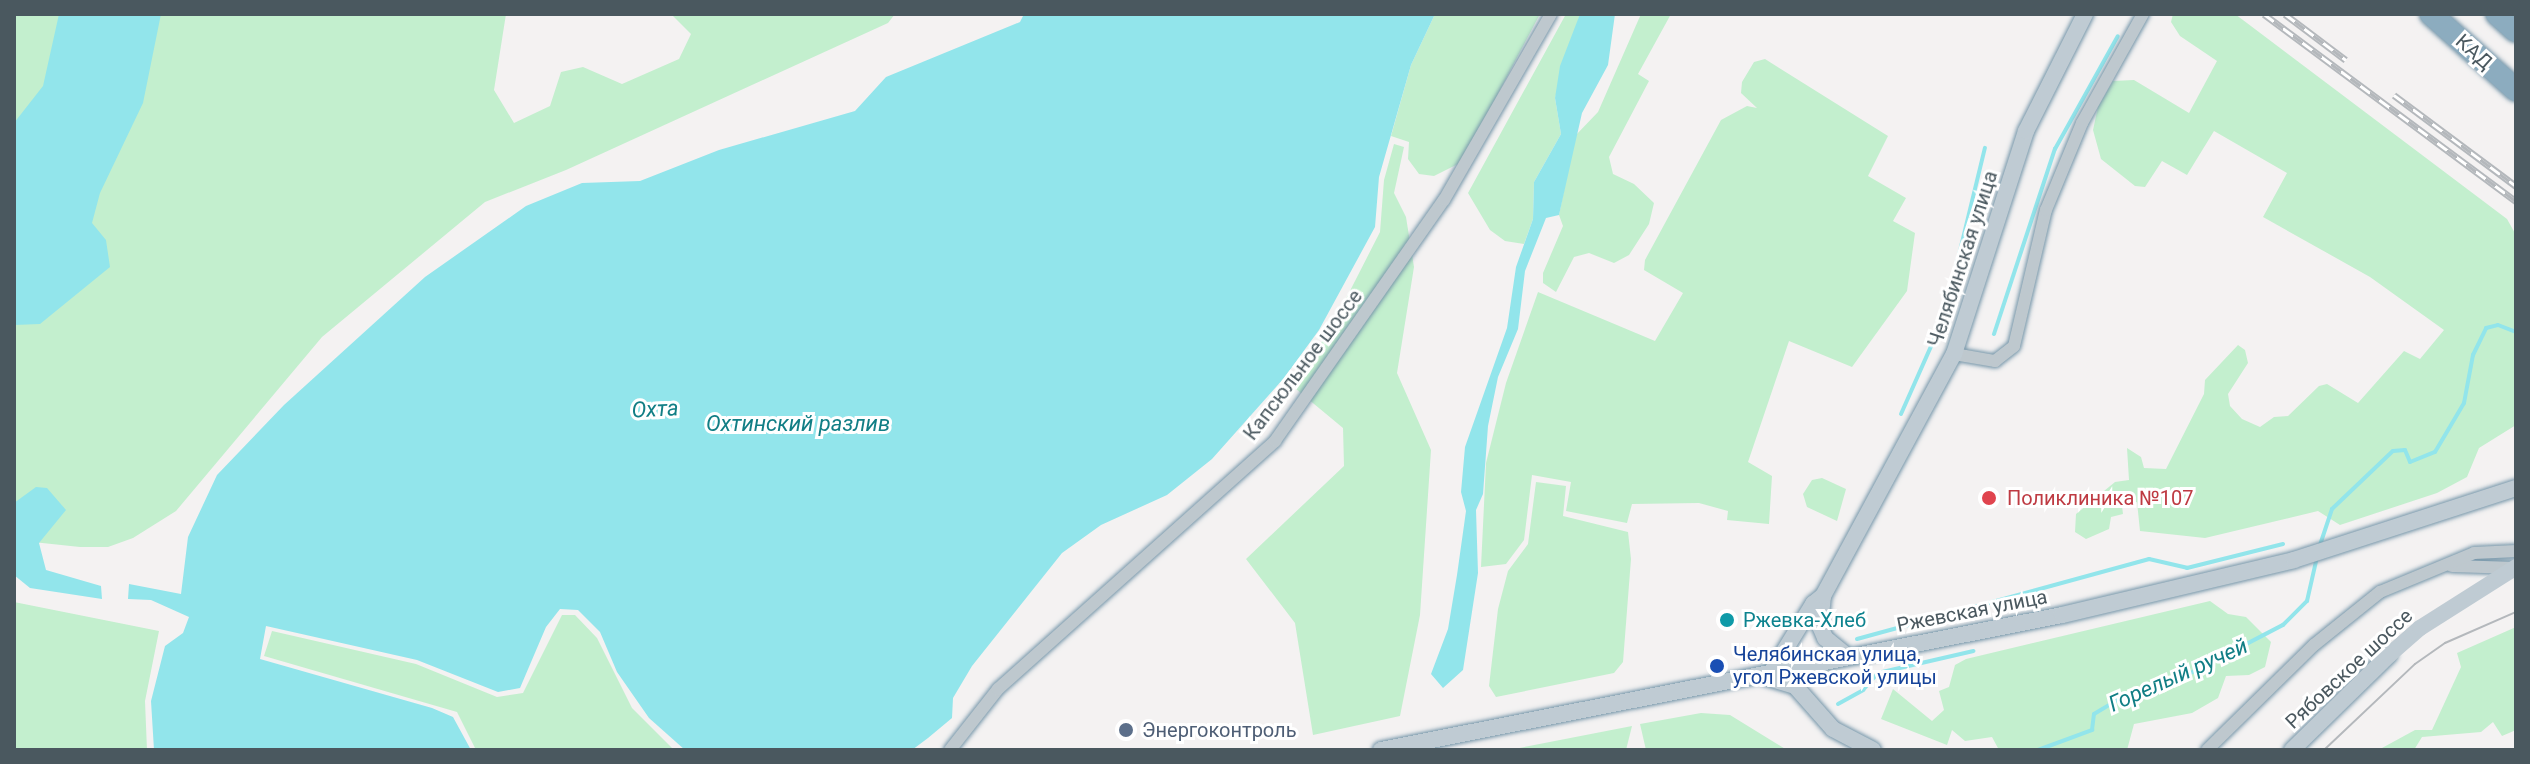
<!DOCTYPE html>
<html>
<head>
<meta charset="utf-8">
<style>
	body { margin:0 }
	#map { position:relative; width:2530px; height:764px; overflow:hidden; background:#f4f2f2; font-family:Roboto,sans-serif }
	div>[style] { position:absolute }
	.green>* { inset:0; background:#c3efce }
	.water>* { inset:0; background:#92e5eb }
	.stream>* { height:4px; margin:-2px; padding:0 2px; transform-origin:2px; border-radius:2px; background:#92e5eb }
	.roads { filter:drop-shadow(0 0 2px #7797aa) drop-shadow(0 0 2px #7797aa) }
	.street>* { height:12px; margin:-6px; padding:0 6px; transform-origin:6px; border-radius:6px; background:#bec8ce }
	.secondary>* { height:16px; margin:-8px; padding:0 8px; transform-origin:8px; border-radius:8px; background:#bfcbd3 }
	.highway>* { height:22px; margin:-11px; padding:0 11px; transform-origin:11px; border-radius:11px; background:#8cacbf }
	.tram>* { height:2px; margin:-1px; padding:0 1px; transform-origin:1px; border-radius:1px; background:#b4b8bc }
	.rail>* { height:7px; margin-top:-3.5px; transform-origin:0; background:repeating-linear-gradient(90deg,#fff 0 12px,#b4b8bc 0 24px); box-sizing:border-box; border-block:2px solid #b4b8bc }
	.secondary-bridge>* { height:16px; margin:-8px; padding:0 8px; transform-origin:8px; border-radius:8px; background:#bfcbd3 }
	.dots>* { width:22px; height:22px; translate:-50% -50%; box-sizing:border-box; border:4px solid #fff; border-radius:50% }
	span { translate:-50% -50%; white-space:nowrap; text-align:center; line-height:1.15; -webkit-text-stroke:6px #fff; paint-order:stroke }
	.street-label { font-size:20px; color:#4a585f }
	.health-label { font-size:20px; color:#be3a42 }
	.left { translate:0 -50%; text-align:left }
	.culture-label { font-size:20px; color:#0d838f }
	.transit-label { font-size:20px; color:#164399 }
	.service-label { font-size:20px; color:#4e5e75 }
	.water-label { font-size:22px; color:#117e85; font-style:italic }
	.frame { position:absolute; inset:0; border:16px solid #4a585f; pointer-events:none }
</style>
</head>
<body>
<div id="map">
	<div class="green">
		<i style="clip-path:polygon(14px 14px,506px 14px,494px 90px,514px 123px,550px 106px,561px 72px,583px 67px,622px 84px,679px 59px,691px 34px,671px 14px,895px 14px,888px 23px,566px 170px,485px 202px,322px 337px,176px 511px,133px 538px,108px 547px,80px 547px,14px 540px)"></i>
		<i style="clip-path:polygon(1435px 14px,1540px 14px,1462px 162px,1434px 176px,1419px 174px,1408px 159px,1409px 142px,1391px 136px,1411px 65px)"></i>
		<i style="clip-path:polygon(1566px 14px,1580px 14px,1555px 98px,1561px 134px,1534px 182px,1533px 219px,1524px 244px,1505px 241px,1490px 230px,1468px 193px)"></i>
		<i style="clip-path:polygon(1641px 14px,1671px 14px,1638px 74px,1649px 81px,1609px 157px,1613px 174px,1634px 184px,1654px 203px,1649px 224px,1629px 255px,1614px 263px,1589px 253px,1574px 257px,1556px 292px,1543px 283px,1543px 273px,1563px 226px,1559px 215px,1575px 136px,1598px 112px)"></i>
		<i style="clip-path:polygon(2173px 14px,2235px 14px,2507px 219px,2516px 235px,2516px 425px,2479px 448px,2467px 477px,2437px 493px,2340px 525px,2318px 511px,2205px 538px,2140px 531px,2137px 502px,2122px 506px,2123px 514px,2111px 517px,2109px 529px,2086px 539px,2075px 532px,2076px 514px,2115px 482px,2129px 480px,2127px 448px,2141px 457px,2144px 468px,2166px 469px,2204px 394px,2205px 380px,2238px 345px,2245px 350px,2248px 363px,2228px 394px,2230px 406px,2242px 419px,2260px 427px,2274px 417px,2288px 416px,2319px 386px,2327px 384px,2358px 403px,2404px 351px,2420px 359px,2444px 330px,2370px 277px,2263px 217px,2287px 173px,2214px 131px,2187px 175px,2162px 161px,2145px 187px,2135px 186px,2101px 159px,2093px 130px,2098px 107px,2113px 81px,2134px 80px,2189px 113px,2217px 61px,2180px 36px,2171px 22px)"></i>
		<i style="clip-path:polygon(1765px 59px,1888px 136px,1868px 176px,1906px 198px,1893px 221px,1915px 233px,1907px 291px,1852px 367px,1789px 341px,1748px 462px,1772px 476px,1769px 524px,1727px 520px,1728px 511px,1699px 503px,1632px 504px,1627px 523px,1566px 511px,1571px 482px,1532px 475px,1524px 540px,1506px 564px,1481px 567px,1486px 463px,1506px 383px,1538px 292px,1655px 341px,1683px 293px,1644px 270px,1645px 260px,1721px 120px,1747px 106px,1757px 108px,1741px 93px,1742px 82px,1754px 62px)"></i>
		<i style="clip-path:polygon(1394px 144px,1404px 147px,1394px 193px,1406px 217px,1414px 267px,1397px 373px,1431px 450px,1420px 615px,1400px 716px,1313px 735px,1295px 623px,1246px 559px,1344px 466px,1343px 428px,1290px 384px,1329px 332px,1380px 232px,1384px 180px)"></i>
		<i style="clip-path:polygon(1822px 478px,1846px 489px,1837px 521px,1807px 507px,1803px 494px,1812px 480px)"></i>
		<i style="clip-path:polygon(1536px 482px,1566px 486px,1563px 516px,1628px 532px,1631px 559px,1623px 662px,1614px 673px,1496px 697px,1489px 686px,1498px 609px,1508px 571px,1528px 544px)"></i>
		<i style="clip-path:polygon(2210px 601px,2228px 614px,2246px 617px,2271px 642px,2265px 667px,2249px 675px,2226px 676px,2218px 698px,2192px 713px,2134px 724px,2127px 750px,1999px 750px,1992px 737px,1965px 741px,1952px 730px,1947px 745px,1881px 719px,1893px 689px,1932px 721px,1944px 710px,1939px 691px,1949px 687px,1955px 665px,1966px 659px)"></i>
		<i style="clip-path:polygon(14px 602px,159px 631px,145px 701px,147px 750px,14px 750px)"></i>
		<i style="clip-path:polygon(562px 615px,575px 615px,597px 638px,632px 708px,674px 750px,476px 750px,457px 712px,264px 656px,272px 631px,416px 664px,497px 697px,523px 693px)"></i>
		<i style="clip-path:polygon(2516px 627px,2516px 730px,2502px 736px,2493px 722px,2481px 732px,2422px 737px,2414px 750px,2356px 750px,2382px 748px,2415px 730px,2432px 730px,2461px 667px,2457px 653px)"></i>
		<i style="clip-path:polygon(1701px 713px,1730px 715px,1787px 750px,1646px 750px,1640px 724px)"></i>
		<i style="clip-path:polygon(1632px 726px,1626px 750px,1509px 750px)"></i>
	</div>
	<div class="water">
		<i style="clip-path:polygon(59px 14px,161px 14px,143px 103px,100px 193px,92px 223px,106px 240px,110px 267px,40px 324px,14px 325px,14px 123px,43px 86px)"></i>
		<i style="clip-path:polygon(1024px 14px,1435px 14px,1411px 65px,1379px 177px,1375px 227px,1319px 330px,1284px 378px,1212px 459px,1167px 495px,1101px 525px,1062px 553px,972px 666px,953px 698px,952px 718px,928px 738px,912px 750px,685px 750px,649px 718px,617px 672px,600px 632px,578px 610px,560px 609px,546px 627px,520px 688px,498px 692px,417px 660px,266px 626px,260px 659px,432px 708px,453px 717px,471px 750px,154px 750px,151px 701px,165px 646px,183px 633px,189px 617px,151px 600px,128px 599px,129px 584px,181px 594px,188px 537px,217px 475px,284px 405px,425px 277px,526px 206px,582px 183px,640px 181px,719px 150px,855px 111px,886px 77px,1020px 22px)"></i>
		<i style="clip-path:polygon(1580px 14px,1615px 14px,1608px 65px,1582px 113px,1559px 215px,1546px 218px,1525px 271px,1518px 329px,1498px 377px,1488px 426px,1483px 494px,1476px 510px,1478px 573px,1463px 670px,1443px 688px,1431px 674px,1448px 629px,1457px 575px,1466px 511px,1461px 492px,1465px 447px,1507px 328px,1516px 267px,1533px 219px,1534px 182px,1561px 134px,1555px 98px,1560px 66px)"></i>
		<i style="clip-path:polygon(36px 487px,47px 488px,66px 510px,39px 543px,46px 570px,101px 586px,102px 599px,30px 588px,14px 575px,14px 503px)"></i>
	</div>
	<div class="stream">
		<i style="left:1994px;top:334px;width:195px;rotate:-71.8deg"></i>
		<i style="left:2055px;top:149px;width:129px;rotate:-60.9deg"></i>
		<i style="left:1901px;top:414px;width:106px;rotate:-66.1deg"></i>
		<i style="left:1944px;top:317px;width:174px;rotate:-76.4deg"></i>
		<i style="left:2319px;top:548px;width:41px;rotate:-71.6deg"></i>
		<i style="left:2332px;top:509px;width:84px;rotate:-43.6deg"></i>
		<i style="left:2393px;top:451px;width:12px;rotate:-5deg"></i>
		<i style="left:2405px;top:450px;width:13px;rotate:67deg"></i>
		<i style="left:2410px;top:462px;width:27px;rotate:-22deg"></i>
		<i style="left:2435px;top:452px;width:57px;rotate:-59.4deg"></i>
		<i style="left:2464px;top:403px;width:49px;rotate:-79.4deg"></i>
		<i style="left:2473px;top:355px;width:30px;rotate:-64deg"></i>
		<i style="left:2486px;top:328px;width:12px;rotate:-14deg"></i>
		<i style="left:2498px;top:325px;width:19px;rotate:21deg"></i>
		<i style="left:1857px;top:639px;width:303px;rotate:-15.3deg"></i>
		<i style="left:2149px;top:559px;width:39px;rotate:13deg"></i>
		<i style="left:2187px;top:568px;width:99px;rotate:-14deg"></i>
		<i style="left:1838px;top:704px;width:29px;rotate:-29deg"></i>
		<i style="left:1863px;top:690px;width:23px;rotate:-49deg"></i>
		<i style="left:1878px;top:673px;width:98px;rotate:-13deg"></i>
		<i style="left:2038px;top:750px;width:58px;rotate:-20.3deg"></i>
		<i style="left:2092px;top:730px;width:16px;rotate:-83deg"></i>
		<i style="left:2094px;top:714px;width:27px;rotate:-31deg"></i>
		<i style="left:2117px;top:700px;width:68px;rotate:-19deg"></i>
		<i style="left:2181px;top:678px;width:115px;rotate:-27.5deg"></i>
		<i style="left:2283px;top:625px;width:34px;rotate:-45deg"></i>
		<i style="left:2307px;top:601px;width:45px;rotate:-77.2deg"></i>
	</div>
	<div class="roads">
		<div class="street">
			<i style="left:1954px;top:354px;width:42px;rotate:9.7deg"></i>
			<i style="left:1995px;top:361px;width:24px;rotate:-38deg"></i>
			<i style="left:2014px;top:346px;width:140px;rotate:-76.8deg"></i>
			<i style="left:2046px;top:210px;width:94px;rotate:-67.5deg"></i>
			<i style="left:2082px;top:123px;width:125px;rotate:-60.8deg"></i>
			<i style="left:2452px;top:566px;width:64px;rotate:1.8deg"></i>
			<i style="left:950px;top:750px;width:78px;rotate:-51.8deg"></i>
			<i style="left:998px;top:689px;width:372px;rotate:-41.8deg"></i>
			<i style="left:1275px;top:441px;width:294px;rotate:-55deg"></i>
			<i style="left:1444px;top:200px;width:215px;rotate:-60.1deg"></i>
			<i style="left:2207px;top:750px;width:150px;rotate:-44.5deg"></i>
			<i style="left:2314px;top:645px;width:85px;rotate:-38.8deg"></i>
			<i style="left:2380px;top:592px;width:102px;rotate:-22.5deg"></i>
			<i style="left:2474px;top:553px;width:42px;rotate:-2.7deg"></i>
		</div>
		<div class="secondary">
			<i style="left:1823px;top:596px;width:30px;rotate:96deg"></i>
			<i style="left:1820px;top:626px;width:13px;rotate:67deg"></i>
			<i style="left:1825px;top:638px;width:28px;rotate:39deg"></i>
			<i style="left:1772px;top:671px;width:79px;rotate:-58.5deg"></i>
			<i style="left:1813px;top:604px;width:13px;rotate:-39deg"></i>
			<i style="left:1823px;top:596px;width:275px;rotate:-61.6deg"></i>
			<i style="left:1954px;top:354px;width:234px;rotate:-72.1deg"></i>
			<i style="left:2026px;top:131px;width:131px;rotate:-63.2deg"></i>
			<i style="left:1762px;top:676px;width:34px;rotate:17deg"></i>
			<i style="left:1795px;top:686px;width:57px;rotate:48.5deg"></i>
			<i style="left:1833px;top:729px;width:45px;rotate:27.7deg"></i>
			<i style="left:1381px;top:750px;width:694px;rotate:-11.21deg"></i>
			<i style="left:2062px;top:615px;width:238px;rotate:-13.3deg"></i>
			<i style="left:2294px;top:560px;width:233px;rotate:-18deg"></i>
			<i style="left:2292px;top:750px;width:136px;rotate:-44.4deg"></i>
		</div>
		<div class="highway">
			<i style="left:2431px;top:14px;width:114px;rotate:41.8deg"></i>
			<i style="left:2497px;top:14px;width:25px;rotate:42deg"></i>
		</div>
	</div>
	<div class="tram">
		<i style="left:2324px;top:750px;width:125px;rotate:-43.4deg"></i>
		<i style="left:2415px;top:664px;width:37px;rotate:-35deg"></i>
		<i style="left:2445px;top:643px;width:77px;rotate:-23.6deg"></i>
	</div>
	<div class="rail">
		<i style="left:2264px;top:14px;width:314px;rotate:36.6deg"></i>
		<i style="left:2285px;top:14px;width:76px;rotate:37deg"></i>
		<i style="left:2394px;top:95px;width:152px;rotate:36.7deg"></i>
	</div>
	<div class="secondary-bridge">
		<i style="left:2389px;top:655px;width:41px;rotate:-41.1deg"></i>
		<i style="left:2420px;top:628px;width:114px;rotate:-32.4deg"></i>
	</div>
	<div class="dots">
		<i style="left:1989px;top:498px;background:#e0444e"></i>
		<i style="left:1727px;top:620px;background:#0f9aa8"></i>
		<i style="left:1717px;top:666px;background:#1a4fb4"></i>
		<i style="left:1126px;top:730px;background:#5c6f8a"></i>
	</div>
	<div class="street-label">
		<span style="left:2474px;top:52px;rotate:42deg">КАД</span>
		<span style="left:1963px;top:259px;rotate:-72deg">Челябинская улица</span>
		<span style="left:1303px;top:365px;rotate:-53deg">Капсюльное шоссе</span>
		<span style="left:1972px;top:611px;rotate:-11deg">Ржевская улица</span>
		<span style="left:2349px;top:669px;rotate:-43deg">Рябовское шоссе</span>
	</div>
	<div class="health-label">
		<span class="left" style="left:2007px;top:498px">Поликлиника №107</span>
	</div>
	<div class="culture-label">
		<span class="left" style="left:1743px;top:620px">Ржевка-Хлеб</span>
	</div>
	<div class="transit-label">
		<span class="left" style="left:1733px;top:666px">Челябинская улица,<br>угол Ржевской улицы</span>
	</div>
	<div class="service-label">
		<span class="left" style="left:1142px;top:730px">Энергоконтроль</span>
	</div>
	<div class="water-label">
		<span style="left:655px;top:409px;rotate:-3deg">Охта</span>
		<span style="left:798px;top:424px">Охтинский разлив</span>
		<span style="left:2178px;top:675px;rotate:-24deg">Горелый ручей</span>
	</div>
	<div class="frame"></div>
</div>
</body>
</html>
